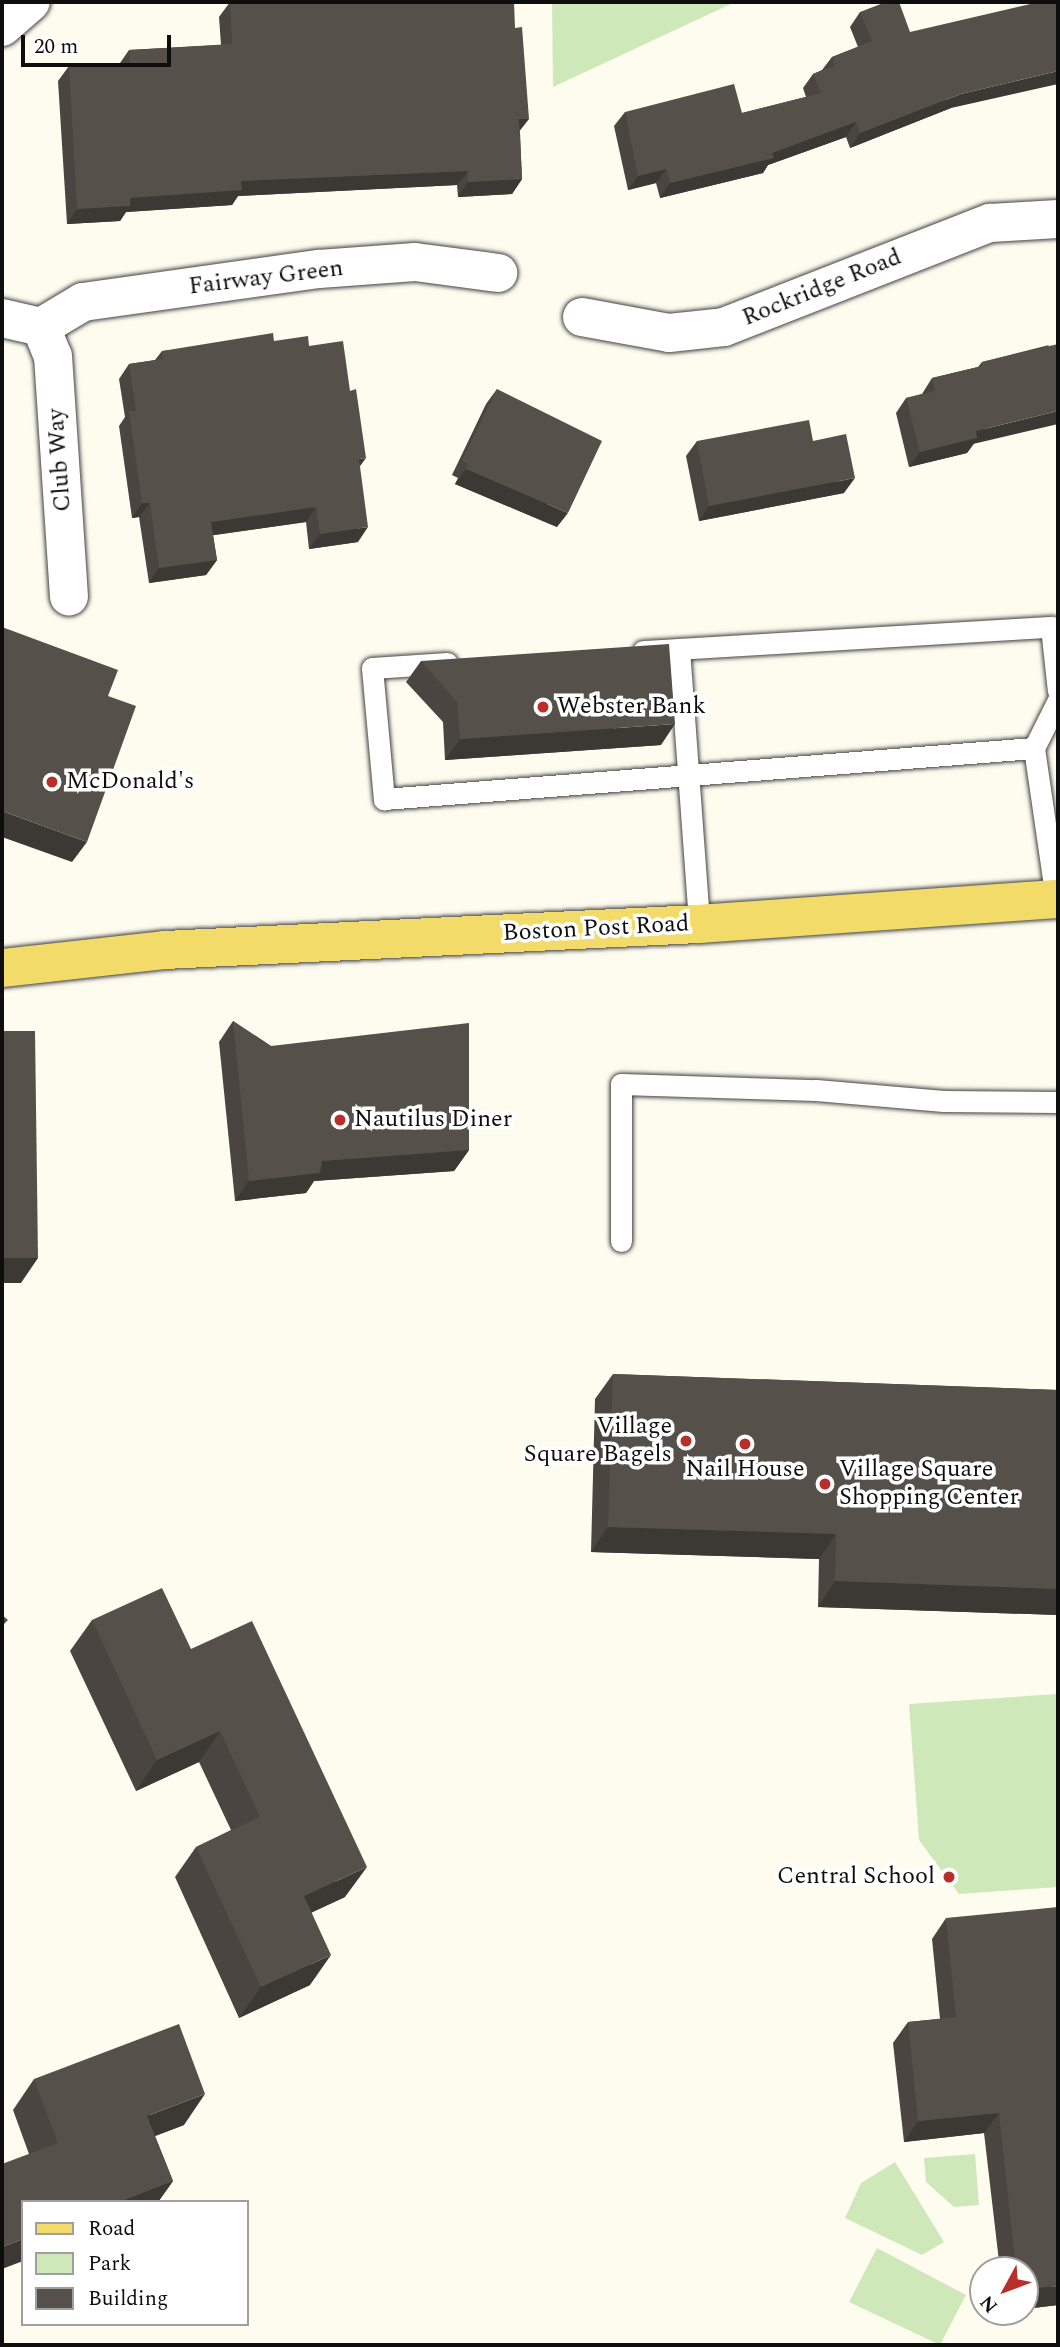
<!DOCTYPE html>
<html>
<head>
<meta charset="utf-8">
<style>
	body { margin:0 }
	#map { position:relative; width:1060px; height:2347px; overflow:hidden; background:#fefcef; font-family:Spectral,serif }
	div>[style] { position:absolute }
	.green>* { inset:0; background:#cfe8ba }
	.roads { filter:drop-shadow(0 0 2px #414141) drop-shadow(0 0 2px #414141) }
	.service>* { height:21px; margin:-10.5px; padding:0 10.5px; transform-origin:10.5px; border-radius:10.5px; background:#fff }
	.minor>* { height:38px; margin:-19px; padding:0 19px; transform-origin:19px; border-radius:19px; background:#fff }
	.primary>* { height:38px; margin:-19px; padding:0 19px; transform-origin:19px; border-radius:19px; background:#f3db6a }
	.wall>* { inset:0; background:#4a4540 }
	.shaded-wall>* { inset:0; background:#3c3834 }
	.building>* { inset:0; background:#56504a }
	.dots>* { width:19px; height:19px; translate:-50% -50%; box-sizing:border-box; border:4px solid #fff; border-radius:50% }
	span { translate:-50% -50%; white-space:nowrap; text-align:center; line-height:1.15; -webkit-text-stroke:7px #fff; paint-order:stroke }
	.street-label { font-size:24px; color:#0e0e0e }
	.poi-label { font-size:24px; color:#0e0e0e }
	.left { translate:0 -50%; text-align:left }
	.right { translate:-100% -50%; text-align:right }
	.frame { position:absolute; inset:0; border:4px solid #0e0e0e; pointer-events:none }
	.legend { position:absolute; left:21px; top:2200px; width:228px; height:126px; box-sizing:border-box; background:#fff; border:2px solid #9f9f9f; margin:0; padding:9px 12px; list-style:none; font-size:21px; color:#0e0e0e }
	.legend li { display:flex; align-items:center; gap:14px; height:35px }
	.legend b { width:35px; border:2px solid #9f9f9f }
	.north { position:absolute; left:969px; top:2256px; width:70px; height:70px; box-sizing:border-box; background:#fff; border:2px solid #9f9f9f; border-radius:50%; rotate:229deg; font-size:19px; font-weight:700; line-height:28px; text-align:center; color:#0e0e0e }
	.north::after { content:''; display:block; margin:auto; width:24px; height:32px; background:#b82e2b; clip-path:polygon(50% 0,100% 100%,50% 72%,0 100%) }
	.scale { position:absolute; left:21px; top:35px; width:150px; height:32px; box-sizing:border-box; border:4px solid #0e0e0e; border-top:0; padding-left:9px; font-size:21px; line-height:24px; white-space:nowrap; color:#0e0e0e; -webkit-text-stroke:5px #fff; paint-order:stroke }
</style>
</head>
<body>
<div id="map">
	<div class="green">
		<i style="clip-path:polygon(552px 2px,735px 2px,553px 87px)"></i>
		<i style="clip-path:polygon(1058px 1694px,1058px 1887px,959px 1894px,919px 1840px,909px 1704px)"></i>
		<i style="clip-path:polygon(975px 2154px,979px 2205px,954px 2207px,926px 2182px,924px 2158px)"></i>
		<i style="clip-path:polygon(895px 2162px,944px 2242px,922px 2255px,845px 2218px,861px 2183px)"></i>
		<i style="clip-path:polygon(877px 2248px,966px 2295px,940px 2345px,849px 2302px)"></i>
	</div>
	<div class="roads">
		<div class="service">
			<i style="left:679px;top:649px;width:276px;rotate:85.8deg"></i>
			<i style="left:643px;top:651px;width:409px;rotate:-3.4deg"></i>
			<i style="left:1051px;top:627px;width:64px;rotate:83.8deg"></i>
			<i style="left:447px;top:663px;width:75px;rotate:176.2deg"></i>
			<i style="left:372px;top:668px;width:132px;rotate:84.8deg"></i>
			<i style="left:384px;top:799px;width:652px;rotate:-4.49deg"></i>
			<i style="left:1056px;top:899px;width:153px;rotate:-98.3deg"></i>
			<i style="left:1034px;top:748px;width:54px;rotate:-63.4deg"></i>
			<i style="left:621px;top:1241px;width:157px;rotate:-90deg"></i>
			<i style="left:621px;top:1084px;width:195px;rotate:1.8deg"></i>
			<i style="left:816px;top:1090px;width:128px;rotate:4.9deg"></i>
			<i style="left:944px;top:1101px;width:114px;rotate:0.5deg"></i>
		</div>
		<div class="minor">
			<i style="left:2px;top:27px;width:38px;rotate:-41deg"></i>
			<i style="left:582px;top:317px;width:88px;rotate:10.4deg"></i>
			<i style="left:669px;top:333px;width:55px;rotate:-6.2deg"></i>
			<i style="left:724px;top:327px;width:286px;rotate:-21.4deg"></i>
			<i style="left:990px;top:223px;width:68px;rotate:-3.4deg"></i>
			<i style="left:2px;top:318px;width:40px;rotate:13deg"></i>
			<i style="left:41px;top:327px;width:49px;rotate:-30.8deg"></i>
			<i style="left:83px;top:302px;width:238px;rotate:-8deg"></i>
			<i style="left:319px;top:269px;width:96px;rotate:-4.2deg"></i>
			<i style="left:415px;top:262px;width:84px;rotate:7.5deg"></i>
			<i style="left:41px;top:327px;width:31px;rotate:68deg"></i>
			<i style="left:53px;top:356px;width:241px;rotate:86.2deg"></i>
		</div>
		<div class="primary">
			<i style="left:2px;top:968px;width:164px;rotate:-6.3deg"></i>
			<i style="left:165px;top:950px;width:535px;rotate:-2.79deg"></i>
			<i style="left:699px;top:924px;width:360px;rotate:-4deg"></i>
		</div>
	</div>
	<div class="wall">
		<i style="clip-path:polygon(230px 2px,371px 4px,520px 132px,522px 179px,512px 194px,458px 197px,457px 185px,238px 196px,232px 205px,126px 212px,120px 221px,67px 224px,58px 81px,69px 66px,120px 63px,129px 50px,221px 45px,219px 17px)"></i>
		<i style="clip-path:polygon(860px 12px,910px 32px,951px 108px,850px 148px,846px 137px,768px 165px,763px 173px,660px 198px,656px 183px,628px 190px,614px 126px,625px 112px,742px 113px,806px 97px,803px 88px,813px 74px,822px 70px,832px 57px,858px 47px,850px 27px)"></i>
		<i style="clip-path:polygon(274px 341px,309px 346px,360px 466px,358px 542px,309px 549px,306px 522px,213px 535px,217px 560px,206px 575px,149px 583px,139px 517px,132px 518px,119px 426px,125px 417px,119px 379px,129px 364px,155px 360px,162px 351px)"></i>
		<i style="clip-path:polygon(1049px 345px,967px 453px,909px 467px,896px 413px,906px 398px,922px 394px,932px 378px,978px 367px,982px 362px)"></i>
		<i style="clip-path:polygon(497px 389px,557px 527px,455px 484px,458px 478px,452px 475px,486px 404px)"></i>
		<i style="clip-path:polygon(697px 441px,813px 441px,844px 493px,699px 521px,686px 456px)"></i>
		<i style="clip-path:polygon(421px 661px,661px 745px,445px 760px,443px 722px,406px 682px)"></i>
		<i style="clip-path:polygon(233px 1021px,271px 1046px,469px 1150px,454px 1171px,314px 1181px,306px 1193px,235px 1201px,219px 1042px)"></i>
		<i style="clip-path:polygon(613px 1374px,1058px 1390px,1058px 1615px,818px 1607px,819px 1559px,591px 1552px,595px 1399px)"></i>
		<i style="clip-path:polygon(92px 1620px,191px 1649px,345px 1897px,312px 1912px,310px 1985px,239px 2018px,175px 1877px,196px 1847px,231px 1830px,199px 1762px,136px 1791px,70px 1651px)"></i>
		<i style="clip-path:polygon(946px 1918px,1058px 2305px,1025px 2309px,1025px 2270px,1000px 2270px,984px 2133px,904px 2142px,893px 2043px,908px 2022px,940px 2019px,932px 1939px)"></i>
		<i style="clip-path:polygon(34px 2079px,184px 2125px,155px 2136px,173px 2181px,158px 2202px,23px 2202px,29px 2154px,13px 2110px)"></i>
	</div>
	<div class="shaded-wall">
		<i style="clip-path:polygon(1058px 71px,1058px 84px,951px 108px,850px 148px,860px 133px,961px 94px)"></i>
		<i style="clip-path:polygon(519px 119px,529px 119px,518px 133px)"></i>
		<i style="clip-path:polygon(856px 122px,846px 137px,768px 165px,763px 173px,660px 198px,670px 183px,772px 153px)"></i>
		<i style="clip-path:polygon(666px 169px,656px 183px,628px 190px,638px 176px)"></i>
		<i style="clip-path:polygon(468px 171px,457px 185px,238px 196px,232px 205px,126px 212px,120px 221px,67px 224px,77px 209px,130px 198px,241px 181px)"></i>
		<i style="clip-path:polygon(522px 179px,512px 194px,458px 197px,468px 182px)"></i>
		<i style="clip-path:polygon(1058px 411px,1058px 424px,973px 444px,967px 453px,909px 467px,920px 452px,976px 431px)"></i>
		<i style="clip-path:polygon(366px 458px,355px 473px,359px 459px)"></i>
		<i style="clip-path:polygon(466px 469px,568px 513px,557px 527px,455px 484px)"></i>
		<i style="clip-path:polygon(855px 478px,844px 493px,699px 521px,709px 506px)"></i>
		<i style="clip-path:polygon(142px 503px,150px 503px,139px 517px,132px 518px)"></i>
		<i style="clip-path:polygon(316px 507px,306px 522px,201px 537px,211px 522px)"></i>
		<i style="clip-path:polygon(368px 527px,358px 542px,309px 549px,320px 534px)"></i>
		<i style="clip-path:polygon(217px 560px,206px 575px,149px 583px,159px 568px)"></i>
		<i style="clip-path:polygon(675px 724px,661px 745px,445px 760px,460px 739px)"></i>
		<i style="clip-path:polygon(2px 811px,87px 842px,72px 862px,2px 837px)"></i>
		<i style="clip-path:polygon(469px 1150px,454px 1171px,314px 1181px,306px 1193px,235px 1201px,249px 1181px,322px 1161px)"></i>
		<i style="clip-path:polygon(2px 1258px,38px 1258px,21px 1283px,2px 1283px)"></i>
		<i style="clip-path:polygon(608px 1527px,836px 1534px,819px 1559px,591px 1552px)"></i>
		<i style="clip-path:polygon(835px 1581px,1058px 1589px,1058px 1615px,818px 1607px)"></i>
		<i style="clip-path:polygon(220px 1731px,199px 1762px,136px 1791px,157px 1760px)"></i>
		<i style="clip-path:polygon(367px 1867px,345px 1897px,283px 1926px,304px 1896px)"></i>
		<i style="clip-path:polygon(331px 1955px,310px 1985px,239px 2018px,261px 1987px)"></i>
		<i style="clip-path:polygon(205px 2094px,184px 2125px,126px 2147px,147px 2116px)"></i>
		<i style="clip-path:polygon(999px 2113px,984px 2133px,904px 2142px,918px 2121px)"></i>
		<i style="clip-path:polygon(173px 2181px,158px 2202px,119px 2202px)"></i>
		<i style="clip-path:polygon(23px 2239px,23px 2261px,2px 2269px,2px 2247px)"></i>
		<i style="clip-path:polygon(1058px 2286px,1058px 2305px,1025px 2309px,1025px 2289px)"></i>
	</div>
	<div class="building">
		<i style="clip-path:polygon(230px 2px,371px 2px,371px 4px,412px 2px,514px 2px,515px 28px,522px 27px,529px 119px,519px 119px,522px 179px,468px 182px,468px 171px,241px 181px,242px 190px,130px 198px,130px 206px,77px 209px,69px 66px,130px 63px,129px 50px,232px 44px)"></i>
		<i style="clip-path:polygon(886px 2px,899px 2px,910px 32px,1039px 2px,1058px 2px,1058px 71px,961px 94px,860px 133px,856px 122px,772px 153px,774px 158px,670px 183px,666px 169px,638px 176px,625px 112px,734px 84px,742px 113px,821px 93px,813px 74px,835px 66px,832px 57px,872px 41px,860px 12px)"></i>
		<i style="clip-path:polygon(273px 333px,274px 341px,308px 336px,309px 346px,343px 341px,350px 391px,356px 389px,366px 458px,359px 459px,368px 527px,320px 534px,316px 507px,211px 522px,217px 560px,159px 568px,150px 503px,142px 503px,129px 411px,136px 411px,129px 364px,163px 359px,162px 351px)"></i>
		<i style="clip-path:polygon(1058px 344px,1058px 411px,976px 431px,977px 438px,920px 452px,906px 398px,935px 391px,932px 378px,982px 366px,982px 362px)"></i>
		<i style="clip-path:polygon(497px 389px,602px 441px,568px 513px,466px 469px,468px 464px,462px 460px)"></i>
		<i style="clip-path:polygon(809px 420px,813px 441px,846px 434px,855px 478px,709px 506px,697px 441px)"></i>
		<i style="clip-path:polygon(2px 627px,118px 670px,108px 696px,136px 706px,87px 842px,2px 811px)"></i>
		<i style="clip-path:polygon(669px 644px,675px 724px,460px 739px,457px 702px,421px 661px)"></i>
		<i style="clip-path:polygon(233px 1021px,271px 1046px,469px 1023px,469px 1150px,322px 1161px,320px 1173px,249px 1181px)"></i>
		<i style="clip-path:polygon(2px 1031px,35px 1031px,38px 1258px,2px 1258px)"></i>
		<i style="clip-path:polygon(613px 1374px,1058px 1390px,1058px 1589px,835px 1581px,836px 1534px,608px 1527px)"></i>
		<i style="clip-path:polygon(162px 1588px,191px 1649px,252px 1621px,367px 1867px,304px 1896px,331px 1955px,261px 1987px,196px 1847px,260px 1817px,220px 1731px,157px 1760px,92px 1620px)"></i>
		<i style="clip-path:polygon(2px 1615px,8px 1620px,2px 1626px)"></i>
		<i style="clip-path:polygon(1058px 1907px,1058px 2286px,1025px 2289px,1025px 2270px,1016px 2270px,999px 2113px,918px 2121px,908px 2022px,956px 2017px,946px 1918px)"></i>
		<i style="clip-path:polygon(179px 2024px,205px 2094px,147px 2116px,173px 2181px,119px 2202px,23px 2202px,23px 2239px,2px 2247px,2px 2164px,58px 2143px,34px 2079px)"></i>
	</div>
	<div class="dots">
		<i style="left:543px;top:707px;background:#b82e2b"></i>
		<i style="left:52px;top:782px;background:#b82e2b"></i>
		<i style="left:340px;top:1120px;background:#b82e2b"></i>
		<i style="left:686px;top:1441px;background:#b82e2b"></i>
		<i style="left:745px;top:1444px;background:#b82e2b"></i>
		<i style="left:825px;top:1484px;background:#b82e2b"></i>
		<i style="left:949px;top:1877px;background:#b82e2b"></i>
	</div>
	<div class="street-label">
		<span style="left:266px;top:278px;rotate:-7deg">Fairway Green</span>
		<span style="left:822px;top:288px;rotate:-22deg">Rockridge Road</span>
		<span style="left:60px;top:460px;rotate:-94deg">Club Way</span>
		<span style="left:596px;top:929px;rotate:-3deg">Boston Post Road</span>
	</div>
	<div class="poi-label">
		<span class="left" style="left:557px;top:707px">Webster Bank</span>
		<span class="left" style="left:66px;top:782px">McDonald's</span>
		<span class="left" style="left:354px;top:1120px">Nautilus Diner</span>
		<span class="right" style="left:672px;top:1441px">Village<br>Square Bagels</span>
		<span style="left:745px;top:1470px">Nail House</span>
		<span class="left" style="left:839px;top:1484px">Village Square<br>Shopping Center</span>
		<span class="right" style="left:935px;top:1877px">Central School</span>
	</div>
	<div class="frame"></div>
	<ul class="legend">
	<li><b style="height:9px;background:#f3db6a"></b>Road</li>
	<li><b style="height:19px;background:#cfe8ba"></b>Park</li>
	<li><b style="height:19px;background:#56504a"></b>Building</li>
	</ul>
	<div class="north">N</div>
	<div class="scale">20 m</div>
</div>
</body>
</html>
